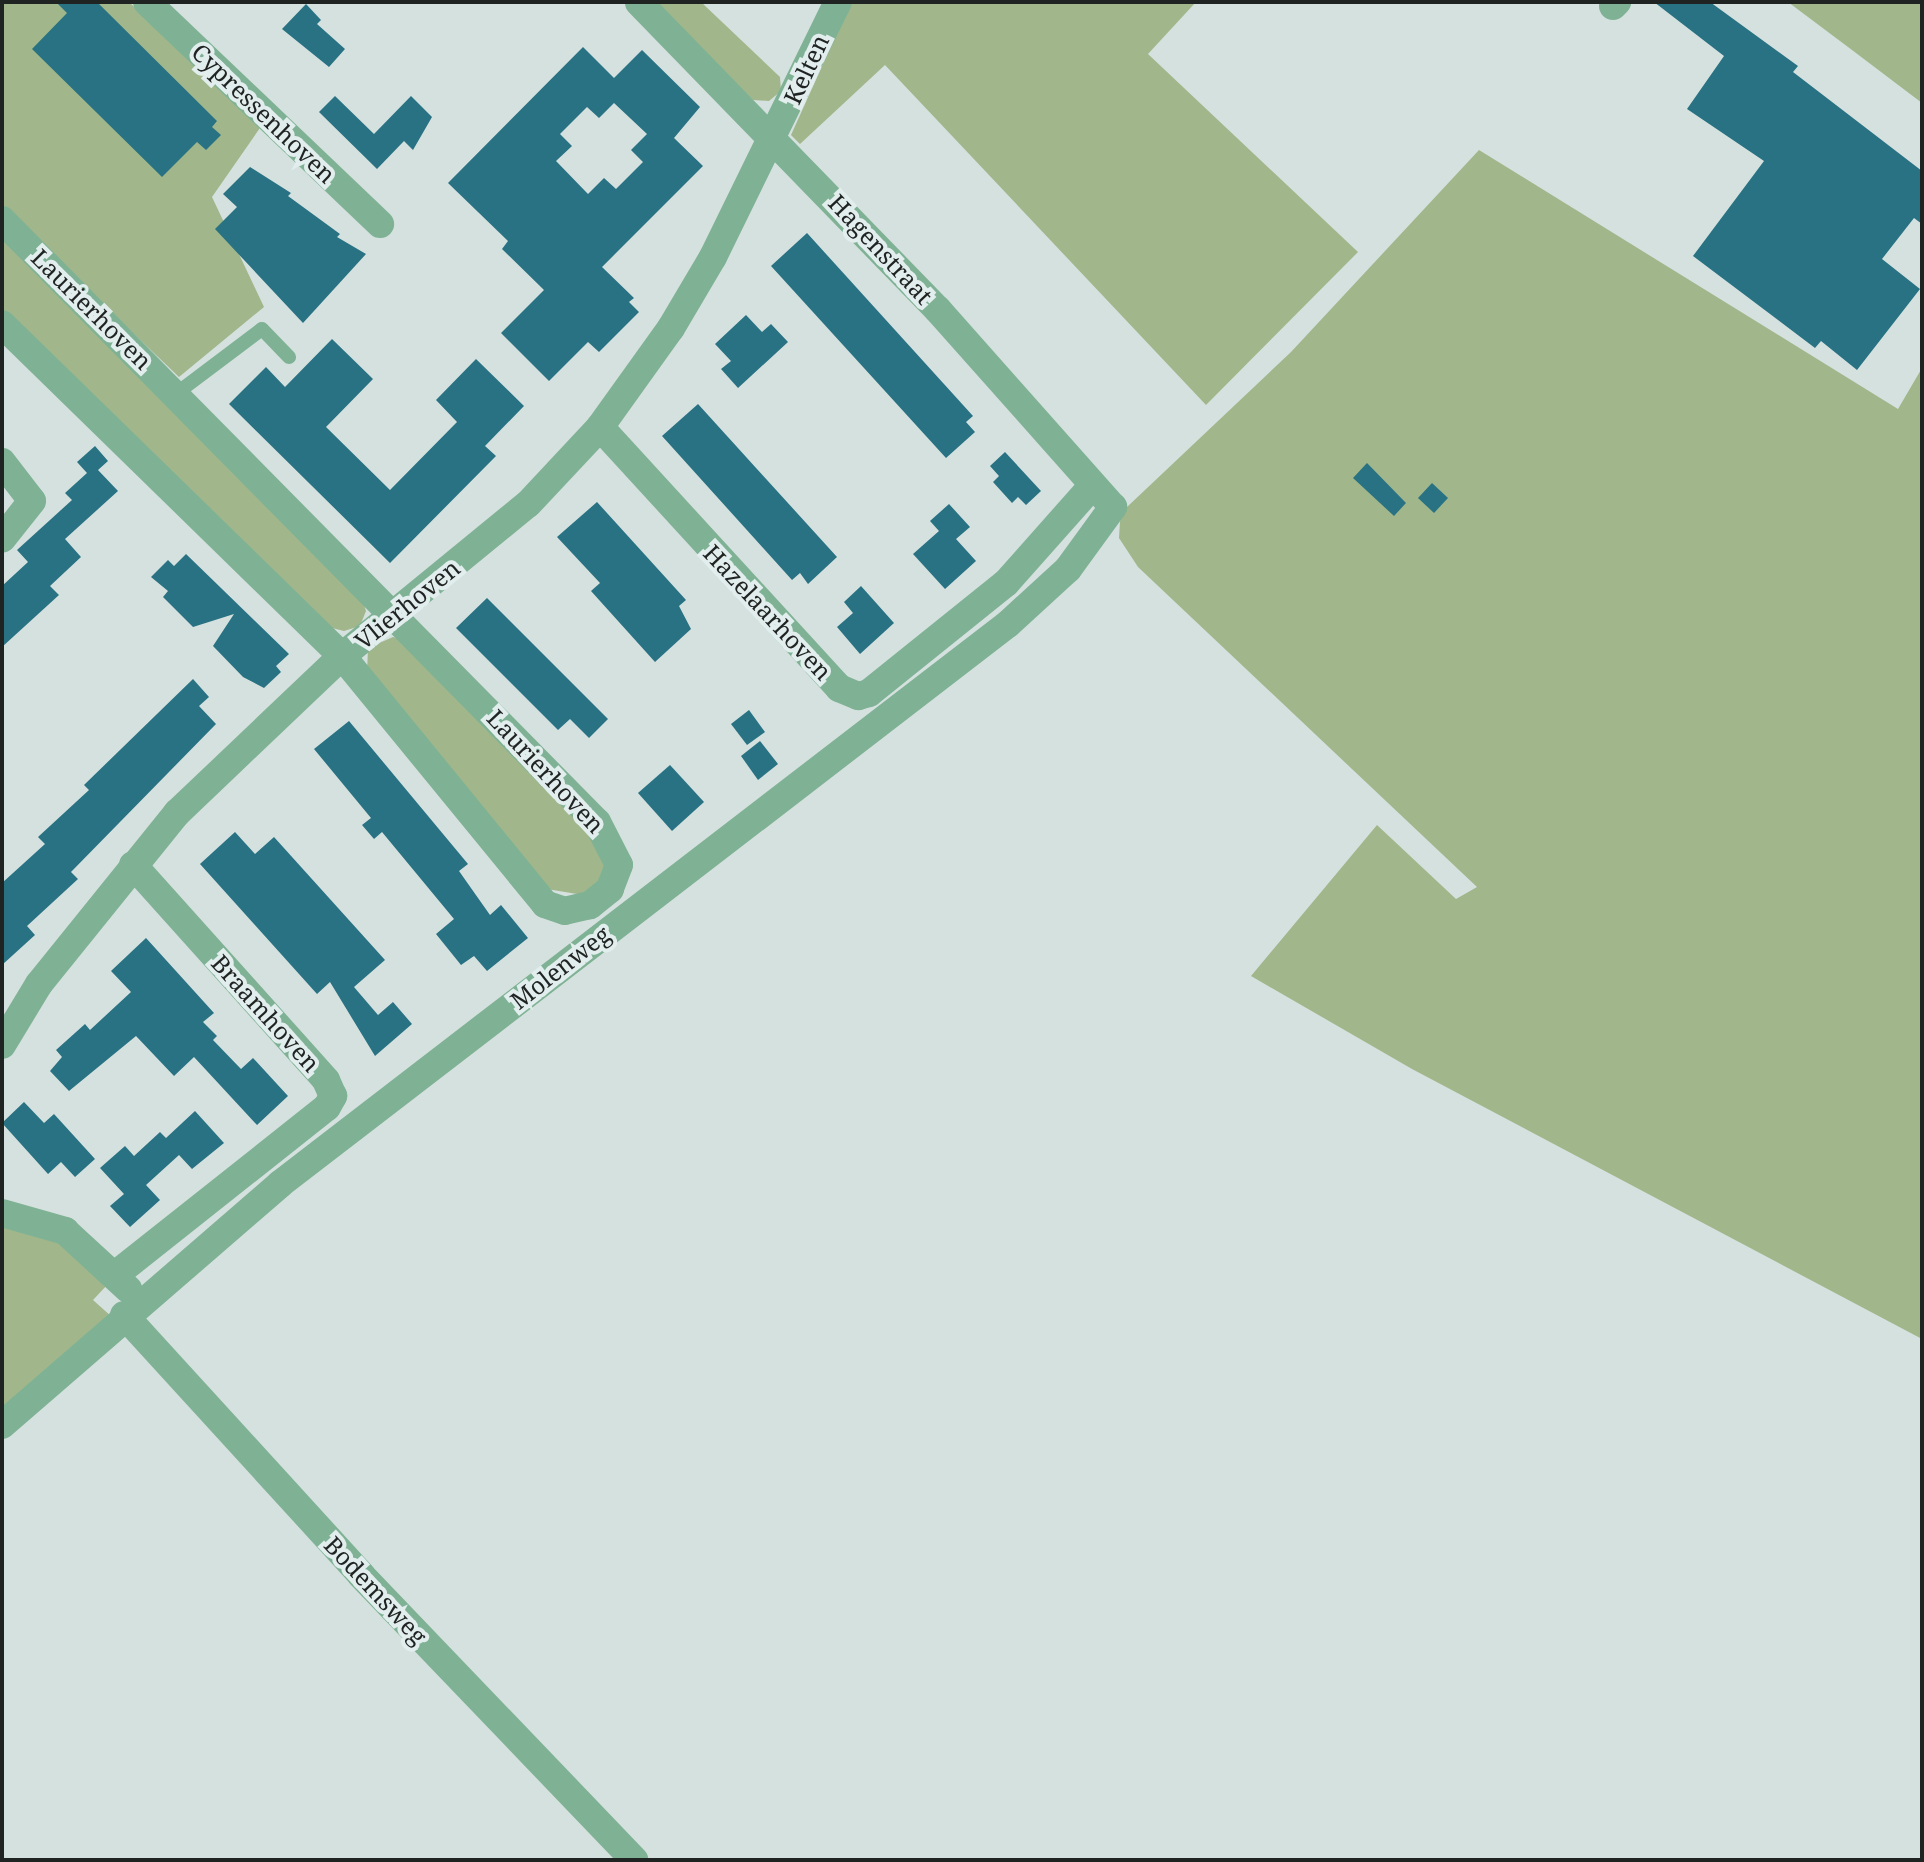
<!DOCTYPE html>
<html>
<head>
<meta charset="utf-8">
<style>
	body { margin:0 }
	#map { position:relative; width:1924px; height:1862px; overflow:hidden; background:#d5e1df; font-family:"Noto Serif",serif }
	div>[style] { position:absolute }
	.green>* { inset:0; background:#a1b78b }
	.building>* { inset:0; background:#287283 }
	.service>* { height:14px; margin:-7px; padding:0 7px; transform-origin:7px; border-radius:7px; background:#7fb294 }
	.minor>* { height:28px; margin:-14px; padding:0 14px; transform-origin:14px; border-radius:14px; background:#7fb294 }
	span { translate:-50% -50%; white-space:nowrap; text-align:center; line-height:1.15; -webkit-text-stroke:8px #e2eeed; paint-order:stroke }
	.street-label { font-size:24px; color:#1f2322 }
	.frame { position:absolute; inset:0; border:4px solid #1f2322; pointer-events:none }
</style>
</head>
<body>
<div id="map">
	<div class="green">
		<i style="clip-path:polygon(2px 2px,129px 2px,262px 125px,212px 197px,264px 307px,179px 377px,2px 208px)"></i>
		<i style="clip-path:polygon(651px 2px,701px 2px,780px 77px,781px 91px,769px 101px,753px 100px)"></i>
		<i style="clip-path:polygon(851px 2px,1196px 2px,1148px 54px,1358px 252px,1206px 405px,885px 65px,800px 144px,791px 135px)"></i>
		<i style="clip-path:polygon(1788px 2px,1922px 2px,1922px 103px,1852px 50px)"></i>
		<i style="clip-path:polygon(1479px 150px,1898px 409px,1922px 368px,1922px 1339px,1412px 1069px,1251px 976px,1377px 825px,1456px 899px,1477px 887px,1138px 567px,1119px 538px,1120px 521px,1127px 507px,1291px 352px)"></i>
		<i style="clip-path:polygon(2px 235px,361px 595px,366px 611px,360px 626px,344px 631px,328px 627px,2px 309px)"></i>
		<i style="clip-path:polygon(393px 637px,405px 641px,603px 843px,608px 857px,597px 885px,583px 895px,547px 889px,367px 673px,368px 648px)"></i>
		<i style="clip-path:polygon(2px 1221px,40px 1229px,109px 1283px,93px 1300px,112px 1317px,2px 1410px)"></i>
	</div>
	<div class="building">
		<i style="clip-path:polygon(56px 2px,97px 2px,217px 121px,212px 127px,221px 135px,206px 150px,197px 142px,162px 177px,32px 49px,67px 13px)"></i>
		<i style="clip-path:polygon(1654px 2px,1710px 2px,1798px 66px,1793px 72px,1922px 171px,1922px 224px,1914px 218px,1882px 259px,1920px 289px,1857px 370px,1821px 341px,1815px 348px,1693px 256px,1764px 161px,1687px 109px,1724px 56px)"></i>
		<i style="clip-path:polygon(306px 4px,321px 20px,317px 24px,345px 49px,329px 67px,282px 29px)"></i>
		<i style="clip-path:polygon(evenodd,583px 47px,614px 78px,642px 50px,700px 107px,674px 138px,703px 166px,602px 267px,634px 298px,629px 302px,639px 312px,599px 352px,588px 342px,549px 381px,501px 333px,544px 290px,502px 249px,508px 241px,448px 183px,583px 47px,614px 103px,647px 134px,631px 150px,643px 162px,616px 189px,604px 178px,588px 194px,556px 161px,572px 146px,560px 134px,587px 107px,599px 118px,614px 103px)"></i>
		<i style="clip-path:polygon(335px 96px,374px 134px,411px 96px,432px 117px,413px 150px,404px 141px,377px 169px,319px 112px)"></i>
		<i style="clip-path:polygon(250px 167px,291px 193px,288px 196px,340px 234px,337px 237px,366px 254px,303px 323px,215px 229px,237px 207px,223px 194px)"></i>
		<i style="clip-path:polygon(807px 233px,973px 416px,966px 422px,975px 432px,946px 458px,771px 266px)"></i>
		<i style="clip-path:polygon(746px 315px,762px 332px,771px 324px,788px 342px,738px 388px,721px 369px,731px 361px,715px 344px)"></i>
		<i style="clip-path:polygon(332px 339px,373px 379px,326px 427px,390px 490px,457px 422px,436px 400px,476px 359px,524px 406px,485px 446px,496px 456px,390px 563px,229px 404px,266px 367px,285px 387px)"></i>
		<i style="clip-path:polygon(698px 404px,837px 557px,808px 584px,800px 573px,792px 580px,662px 436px)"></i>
		<i style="clip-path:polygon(95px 446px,108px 461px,98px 470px,118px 491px,65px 539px,81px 557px,50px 586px,59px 595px,2px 647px,2px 586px,28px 562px,17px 550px,72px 500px,65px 493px,87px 473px,77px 462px)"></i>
		<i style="clip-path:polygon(1005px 452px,1041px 491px,1026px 505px,1018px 497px,1012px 503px,993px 482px,999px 476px,990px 466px)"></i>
		<i style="clip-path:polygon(1367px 463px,1406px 503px,1394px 516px,1353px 478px)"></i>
		<i style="clip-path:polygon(1432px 483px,1448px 498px,1434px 513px,1418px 498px)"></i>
		<i style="clip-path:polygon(597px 502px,686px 600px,679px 606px,691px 629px,655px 662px,591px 591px,600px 583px,557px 537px)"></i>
		<i style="clip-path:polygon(949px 504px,970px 527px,956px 539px,976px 561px,945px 589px,913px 554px,939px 531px,930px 521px)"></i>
		<i style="clip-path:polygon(186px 554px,289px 654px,276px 666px,281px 672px,264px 688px,243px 677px,213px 646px,234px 614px,193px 627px,163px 597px,168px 591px,151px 577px,168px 560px,174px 566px)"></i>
		<i style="clip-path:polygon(861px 586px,894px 623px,860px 654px,837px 627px,853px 613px,844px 602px)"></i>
		<i style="clip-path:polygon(487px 598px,608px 719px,589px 738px,570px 719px,558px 730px,456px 628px)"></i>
		<i style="clip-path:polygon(193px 679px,209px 697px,199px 706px,216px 724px,71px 872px,78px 879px,27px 926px,35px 935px,2px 965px,2px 883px,45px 844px,38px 837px,89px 790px,84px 785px)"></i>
		<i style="clip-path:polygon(749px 710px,765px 732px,747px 745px,731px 724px)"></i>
		<i style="clip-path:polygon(349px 721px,468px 864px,459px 871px,490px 915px,501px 905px,528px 938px,487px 971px,474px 956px,461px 965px,436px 934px,454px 919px,382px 832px,374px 839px,362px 825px,371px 818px,314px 749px)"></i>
		<i style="clip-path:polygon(760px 741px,778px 764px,758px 780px,741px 756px)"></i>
		<i style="clip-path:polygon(670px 765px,704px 802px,672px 831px,638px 793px)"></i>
		<i style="clip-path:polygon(235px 832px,255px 854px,274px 837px,385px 960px,354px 987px,378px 1015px,393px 1002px,412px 1024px,375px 1056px,330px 982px,317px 994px,200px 864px)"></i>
		<i style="clip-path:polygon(146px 938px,214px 1013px,203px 1022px,217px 1036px,213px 1040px,241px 1069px,253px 1058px,288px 1096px,257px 1125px,194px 1057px,174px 1076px,136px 1036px,69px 1091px,50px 1071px,62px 1057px,56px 1050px,85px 1024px,90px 1030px,131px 992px,111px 971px)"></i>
		<i style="clip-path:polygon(24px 1102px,44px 1123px,54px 1114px,95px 1159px,75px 1177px,61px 1162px,48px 1174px,2px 1123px)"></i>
		<i style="clip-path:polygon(195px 1111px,224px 1143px,192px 1169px,179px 1155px,146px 1185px,160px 1200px,130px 1227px,110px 1206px,124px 1194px,100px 1168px,125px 1146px,134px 1156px,160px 1132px,166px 1138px)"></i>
	</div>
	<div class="service">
		<i style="left:177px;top:393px;width:106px;rotate:-37deg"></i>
		<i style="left:262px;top:329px;width:39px;rotate:46deg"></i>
	</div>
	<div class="minor">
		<i style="left:147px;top:2px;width:322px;rotate:43.6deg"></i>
		<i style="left:1613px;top:6px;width:6px;rotate:-45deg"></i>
		<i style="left:2px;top:220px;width:846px;rotate:45.34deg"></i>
		<i style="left:597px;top:822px;width:48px;rotate:62.9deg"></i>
		<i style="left:619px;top:865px;width:26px;rotate:111deg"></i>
		<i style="left:610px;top:889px;width:26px;rotate:141deg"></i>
		<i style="left:590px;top:905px;width:26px;rotate:167deg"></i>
		<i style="left:565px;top:911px;width:21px;rotate:-161deg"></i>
		<i style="left:545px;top:904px;width:320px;rotate:-129.3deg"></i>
		<i style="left:342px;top:656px;width:475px;rotate:-135.7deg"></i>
		<i style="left:600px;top:427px;width:354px;rotate:47.5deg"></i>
		<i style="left:839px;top:688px;width:21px;rotate:23deg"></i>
		<i style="left:858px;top:696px;width:11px;rotate:-15deg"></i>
		<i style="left:869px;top:693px;width:176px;rotate:-38.8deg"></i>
		<i style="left:1006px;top:583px;width:130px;rotate:-48.4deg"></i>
		<i style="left:2px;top:462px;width:49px;rotate:52.4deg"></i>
		<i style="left:32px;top:501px;width:48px;rotate:128.3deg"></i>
		<i style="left:2px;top:1045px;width:71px;rotate:-58.8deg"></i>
		<i style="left:39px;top:984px;width:220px;rotate:-51.1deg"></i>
		<i style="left:177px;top:813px;width:228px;rotate:-43.6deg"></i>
		<i style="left:342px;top:656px;width:240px;rotate:-39.3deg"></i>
		<i style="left:528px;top:504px;width:105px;rotate:-46.9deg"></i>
		<i style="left:600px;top:427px;width:122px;rotate:-54.4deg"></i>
		<i style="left:671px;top:328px;width:82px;rotate:-59.4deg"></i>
		<i style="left:713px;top:257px;width:284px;rotate:-63.9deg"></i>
		<i style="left:2px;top:1213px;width:66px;rotate:15.9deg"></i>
		<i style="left:65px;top:1231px;width:86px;rotate:42.6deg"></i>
		<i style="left:115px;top:1275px;width:270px;rotate:-38.4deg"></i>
		<i style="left:327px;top:1107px;width:13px;rotate:-61deg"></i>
		<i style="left:333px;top:1096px;width:17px;rotate:-114deg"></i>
		<i style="left:326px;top:1080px;width:289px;rotate:-131.9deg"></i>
		<i style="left:124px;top:1315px;width:352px;rotate:47.6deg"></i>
		<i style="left:361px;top:1575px;width:395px;rotate:46.2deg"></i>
		<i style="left:2px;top:1425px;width:368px;rotate:-40.9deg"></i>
		<i style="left:280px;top:1184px;width:918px;rotate:-37.57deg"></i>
		<i style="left:1008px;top:624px;width:81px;rotate:-42.5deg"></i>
		<i style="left:1068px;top:569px;width:77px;rotate:-54deg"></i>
		<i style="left:1113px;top:507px;width:264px;rotate:-131.6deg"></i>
		<i style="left:938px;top:310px;width:429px;rotate:-134.2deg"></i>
	</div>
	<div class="street-label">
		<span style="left:806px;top:69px;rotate:-65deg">Kelten</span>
		<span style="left:264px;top:113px;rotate:44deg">Cypressenhoven</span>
		<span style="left:881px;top:249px;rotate:47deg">Hagenstraat</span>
		<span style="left:92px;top:309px;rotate:45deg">Laurierhoven</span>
		<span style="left:407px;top:604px;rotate:-39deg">Vlierhoven</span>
		<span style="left:768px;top:612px;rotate:47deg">Hazelaarhoven</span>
		<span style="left:546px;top:771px;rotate:47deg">Laurierhoven</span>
		<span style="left:560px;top:967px;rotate:-38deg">Molenweg</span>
		<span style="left:266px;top:1013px;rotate:48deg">Braamhoven</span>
		<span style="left:376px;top:1590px;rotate:47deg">Bodemsweg</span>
	</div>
	<div class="frame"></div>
</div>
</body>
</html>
